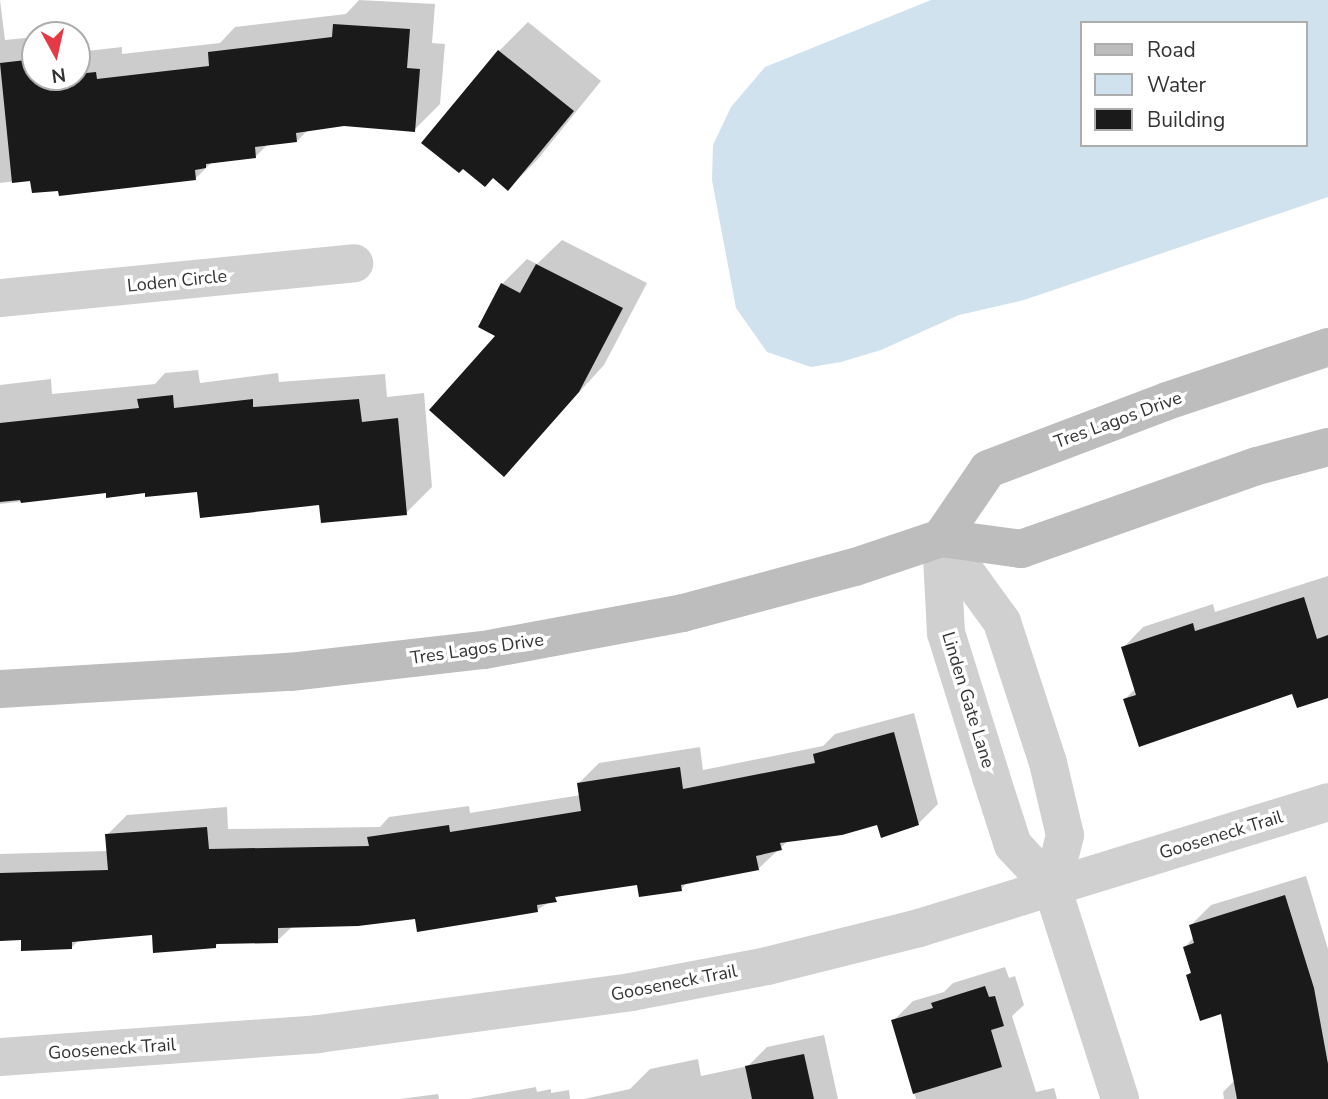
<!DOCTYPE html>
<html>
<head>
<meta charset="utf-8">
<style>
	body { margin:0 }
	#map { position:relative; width:1328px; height:1099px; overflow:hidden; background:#fff; font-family:"Nunito Sans",sans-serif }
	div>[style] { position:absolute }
	.water>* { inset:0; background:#cfe2ee }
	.shadow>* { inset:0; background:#0003 }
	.building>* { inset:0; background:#1a1a1a }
	.street>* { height:38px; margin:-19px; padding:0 19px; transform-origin:19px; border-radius:19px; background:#d0d0d0 }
	.secondary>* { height:38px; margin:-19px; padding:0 19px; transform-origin:19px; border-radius:19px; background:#bdbdbd }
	span { translate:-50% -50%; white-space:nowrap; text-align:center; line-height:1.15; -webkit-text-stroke:7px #fff; paint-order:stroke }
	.street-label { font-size:18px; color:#333 }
	.legend { position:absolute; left:1080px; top:21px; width:228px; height:126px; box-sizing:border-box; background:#fff; border:2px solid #adadad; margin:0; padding:9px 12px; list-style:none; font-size:21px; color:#333 }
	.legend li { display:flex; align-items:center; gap:14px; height:35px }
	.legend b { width:35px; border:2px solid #adadad }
	.north { position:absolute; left:21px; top:21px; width:70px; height:70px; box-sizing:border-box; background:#fff; border:2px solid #adadad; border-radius:50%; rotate:172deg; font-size:19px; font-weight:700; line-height:28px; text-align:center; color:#333 }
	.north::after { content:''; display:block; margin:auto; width:24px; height:32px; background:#e63946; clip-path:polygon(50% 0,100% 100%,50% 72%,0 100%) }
</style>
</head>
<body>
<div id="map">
	<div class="water">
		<i style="clip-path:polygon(evenodd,931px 0,1328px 0,1328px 197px,1024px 300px,959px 315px,881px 350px,841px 362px,811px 367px,767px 352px,736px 308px,712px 180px,713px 145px,731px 107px,765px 67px,931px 0,1081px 23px,1305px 23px,1305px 145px,1081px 145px,1081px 23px)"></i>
	</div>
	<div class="shadow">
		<i style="clip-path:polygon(0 0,5px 40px,35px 37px,35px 77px,77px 77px,77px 38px,79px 52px,122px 47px,122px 54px,220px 43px,235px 27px,346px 14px,359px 0,435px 4px,432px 43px,445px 44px,440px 104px,414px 130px,344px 125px,308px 130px,297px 141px,268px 144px,255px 157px,212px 162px,196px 178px,60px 189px,32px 179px,0 183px)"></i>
		<i style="clip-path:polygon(528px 22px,601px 81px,537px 160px,508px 189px,493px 177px,463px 167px,424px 143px,499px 51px)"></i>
		<i style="clip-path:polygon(76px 32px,77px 35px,50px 35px)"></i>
		<i style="clip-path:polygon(562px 240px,647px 283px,604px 365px,504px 474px,498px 335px,502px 284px,527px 259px,537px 264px)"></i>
		<i style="clip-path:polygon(198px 370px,200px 383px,278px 373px,279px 382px,385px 374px,387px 397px,424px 393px,432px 487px,406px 513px,199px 490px,107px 491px,0 504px,0 385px,51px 379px,52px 394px,155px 384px,165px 373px)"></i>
		<i style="clip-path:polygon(1328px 576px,1328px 696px,1294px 691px,1125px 699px,1136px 688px,1123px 648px,1143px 627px,1213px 604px,1215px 612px)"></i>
		<i style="clip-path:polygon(914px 713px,938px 804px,918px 824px,878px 823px,789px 840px,758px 869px,688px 882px,681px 889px,638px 883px,562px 894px,537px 910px,293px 926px,277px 941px,220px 942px,215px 946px,153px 933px,79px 940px,71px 948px,22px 938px,0 939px,0 854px,108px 851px,107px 835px,127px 815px,227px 807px,228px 829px,380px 827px,389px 817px,469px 806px,470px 813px,581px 795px,579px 783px,599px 763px,700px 747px,703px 770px,823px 746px,835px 734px)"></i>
		<i style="clip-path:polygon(1306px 876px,1328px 949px,1328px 1099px,1224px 1099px,1223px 1092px,1235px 1080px,1223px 1012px,1188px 975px,1192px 971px,1185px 947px,1194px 937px,1191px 925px,1211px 905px)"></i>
		<i style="clip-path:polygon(1005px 967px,1009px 978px,1015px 976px,1024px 1005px,1012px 1016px,1036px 1092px,1054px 1088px,1057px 1099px,916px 1099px,893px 1021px,913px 1001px,944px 992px,953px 983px)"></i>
		<i style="clip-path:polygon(824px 1035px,838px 1099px,584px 1099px,630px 1089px,650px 1069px,698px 1059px,701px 1076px,748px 1066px,767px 1047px)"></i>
		<i style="clip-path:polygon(536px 1087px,537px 1092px,551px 1089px,551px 1093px,569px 1090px,570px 1099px,469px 1099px)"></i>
		<i style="clip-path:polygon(438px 1094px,439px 1099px,400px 1099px)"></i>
	</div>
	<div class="building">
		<i style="clip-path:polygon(333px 24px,410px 29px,407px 68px,420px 69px,415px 132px,344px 126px,296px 133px,297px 142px,255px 147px,256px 158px,206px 164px,206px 168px,195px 170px,196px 180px,59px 196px,58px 191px,32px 193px,30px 181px,12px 183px,0 63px,35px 59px,35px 79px,77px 77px,77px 74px,96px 72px,97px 79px,209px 66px,208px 52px,332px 37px)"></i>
		<i style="clip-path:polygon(498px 50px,574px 111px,508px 191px,493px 178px,485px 187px,463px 169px,459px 173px,421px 143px)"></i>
		<i style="clip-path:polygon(536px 264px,623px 308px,579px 392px,504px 477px,429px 410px,495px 336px,478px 327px,501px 283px,520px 293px)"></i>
		<i style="clip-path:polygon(173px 395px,174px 408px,253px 399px,253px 407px,359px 399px,362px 422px,398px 418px,407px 515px,321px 523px,319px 505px,200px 518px,197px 492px,145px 497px,145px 493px,106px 498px,106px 493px,21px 503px,20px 500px,0 502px,0 423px,139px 408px,137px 399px)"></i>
		<i style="clip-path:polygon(1304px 597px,1317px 639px,1328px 635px,1328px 698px,1297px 708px,1292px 694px,1139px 747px,1123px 699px,1136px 695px,1121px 647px,1193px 623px,1195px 631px)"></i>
		<i style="clip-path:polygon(894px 732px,919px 825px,881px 838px,877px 825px,842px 835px,780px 843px,782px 850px,756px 856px,759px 870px,681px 885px,682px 891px,639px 897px,637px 885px,555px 897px,557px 902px,537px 905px,538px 912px,417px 932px,415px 919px,358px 926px,278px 928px,278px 943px,216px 944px,216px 948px,153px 953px,152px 935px,72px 942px,72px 949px,21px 951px,21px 940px,0 941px,0 873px,108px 870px,105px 834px,207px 827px,209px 849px,369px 846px,367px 837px,449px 825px,450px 832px,581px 811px,577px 783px,680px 767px,683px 789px,815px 763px,813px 754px)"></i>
		<i style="clip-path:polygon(1285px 895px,1314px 988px,1328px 1064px,1328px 1099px,1237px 1099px,1221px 1014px,1200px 1021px,1186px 975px,1191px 973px,1183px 947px,1194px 943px,1189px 925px)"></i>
		<i style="clip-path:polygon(985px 986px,989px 997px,995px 996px,1004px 1026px,991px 1030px,1002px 1067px,913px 1094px,891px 1020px,933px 1008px,931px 1003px)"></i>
		<i style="clip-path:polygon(804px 1054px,814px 1099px,752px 1099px,745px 1066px)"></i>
	</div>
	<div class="street">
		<i style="left:0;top:298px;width:356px;rotate:-5.6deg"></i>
		<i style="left:941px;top:538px;width:95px;rotate:87deg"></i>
		<i style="left:946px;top:633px;width:151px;rotate:72.6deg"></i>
		<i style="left:991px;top:777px;width:71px;rotate:72.1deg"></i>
		<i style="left:1013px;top:845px;width:57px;rotate:47.1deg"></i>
		<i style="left:1052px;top:887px;width:223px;rotate:72.2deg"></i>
		<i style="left:941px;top:538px;width:104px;rotate:54deg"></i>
		<i style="left:1002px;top:622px;width:148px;rotate:71.9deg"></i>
		<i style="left:1048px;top:763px;width:74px;rotate:76.7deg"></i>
		<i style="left:1065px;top:835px;width:54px;rotate:104deg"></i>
		<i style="left:0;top:1057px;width:319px;rotate:-4.1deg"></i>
		<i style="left:318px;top:1034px;width:316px;rotate:-7.6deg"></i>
		<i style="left:631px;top:992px;width:138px;rotate:-10.8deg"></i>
		<i style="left:767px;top:966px;width:157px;rotate:-14deg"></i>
		<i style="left:919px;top:928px;width:428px;rotate:-17.1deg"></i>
	</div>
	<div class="secondary">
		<i style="left:941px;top:538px;width:83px;rotate:-55.7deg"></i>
		<i style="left:988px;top:469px;width:191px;rotate:-20.8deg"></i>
		<i style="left:1167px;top:401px;width:170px;rotate:-18.5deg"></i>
		<i style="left:0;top:689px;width:290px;rotate:-3.4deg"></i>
		<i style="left:290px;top:672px;width:195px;rotate:-6.5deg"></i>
		<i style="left:484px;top:650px;width:202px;rotate:-10.5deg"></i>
		<i style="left:683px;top:613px;width:178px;rotate:-15deg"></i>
		<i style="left:855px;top:567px;width:91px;rotate:-18.6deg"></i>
		<i style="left:941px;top:538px;width:81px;rotate:7.8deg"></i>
		<i style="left:1021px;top:549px;width:250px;rotate:-19.4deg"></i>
		<i style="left:1257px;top:466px;width:73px;rotate:-15deg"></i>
	</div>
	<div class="street-label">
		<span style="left:177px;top:281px;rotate:-6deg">Loden Circle</span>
		<span style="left:1118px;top:420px;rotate:-20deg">Tres Lagos Drive</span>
		<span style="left:477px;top:649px;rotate:-8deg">Tres Lagos Drive</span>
		<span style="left:968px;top:700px;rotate:73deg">Linden Gate Lane</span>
		<span style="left:1221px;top:835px;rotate:-17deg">Gooseneck Trail</span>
		<span style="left:674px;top:983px;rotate:-11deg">Gooseneck Trail</span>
		<span style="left:112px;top:1049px;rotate:-4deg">Gooseneck Trail</span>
	</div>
	<ul class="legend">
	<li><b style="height:9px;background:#bdbdbd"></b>Road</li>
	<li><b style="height:19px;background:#cfe2ee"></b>Water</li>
	<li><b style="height:19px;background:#1a1a1a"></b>Building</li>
	</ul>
	<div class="north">N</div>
</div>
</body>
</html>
